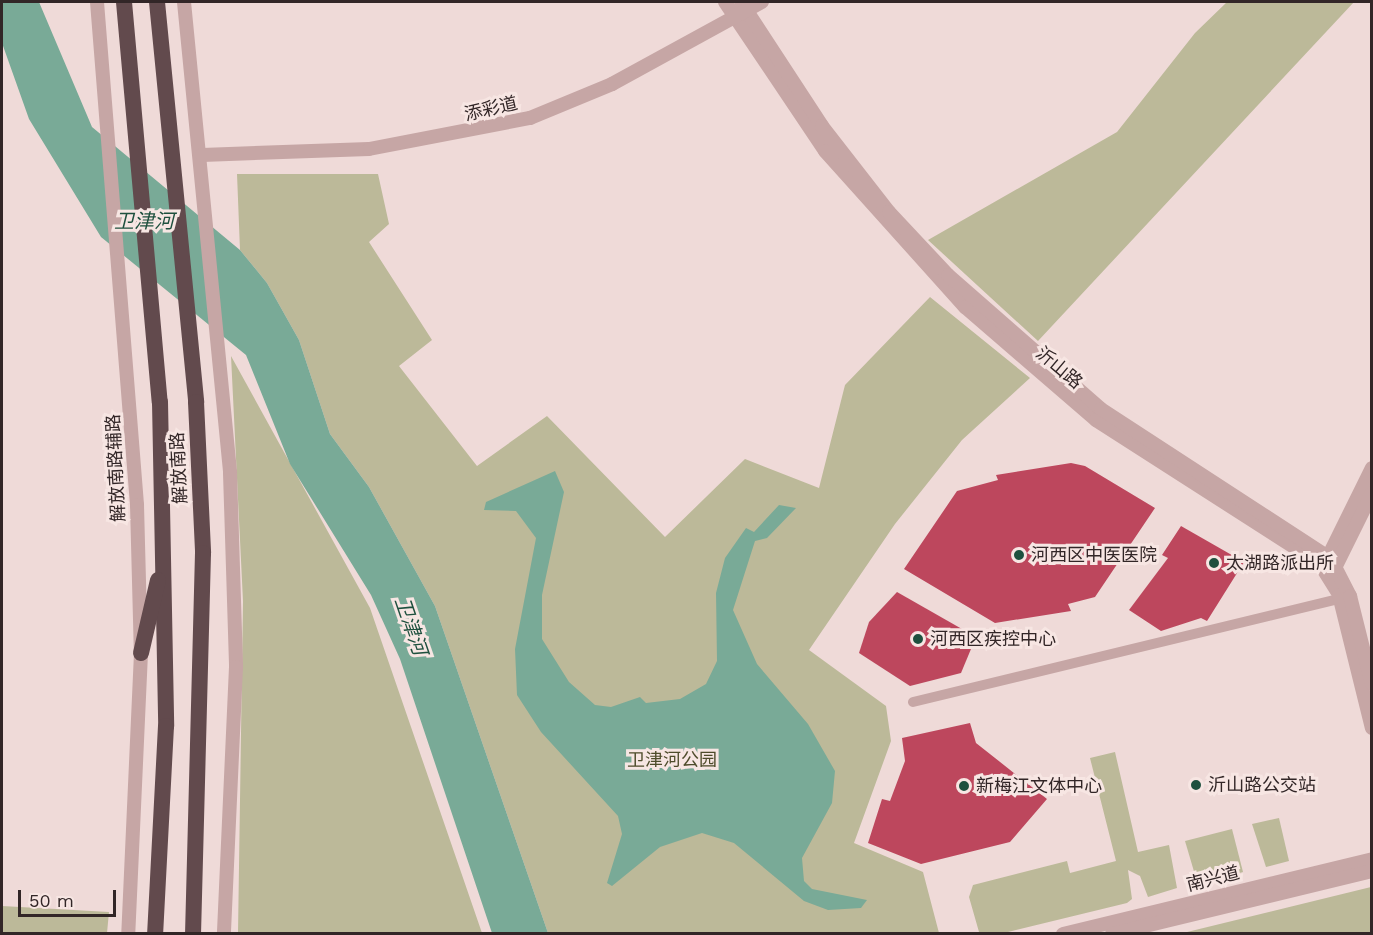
<!DOCTYPE html>
<html>
<head>
<meta charset="utf-8">
<style>
	body { margin:0 }
	#map { position:relative; width:1373px; height:935px; overflow:hidden; background:#efdad8; font-family:"Work Sans","Noto Sans SC",sans-serif }
	div>[style] { position:absolute }
	.green>* { inset:0; background:#bcb999 }
	.water>* { inset:0; background:#79aa97 }
	.building>* { inset:0; background:#bd475d }
	.minor>* { height:10px; margin:-5px; padding:0 5px; transform-origin:5px; border-radius:5px; background:#c6a6a5 }
	.tertiary>* { height:14px; margin:-7px; padding:0 7px; transform-origin:7px; border-radius:7px; background:#c6a6a5 }
	.trunk>* { height:16px; margin:-8px; padding:0 8px; transform-origin:8px; border-radius:8px; background:#624a4d }
	.dots>* { width:16px; height:16px; translate:-50% -50%; box-sizing:border-box; border:3px solid #f7e6e3; border-radius:50% }
	span { translate:-50% -50%; white-space:nowrap; text-align:center; line-height:1.15; -webkit-text-stroke:6px #f7e6e3; paint-order:stroke }
	.street-label { font-size:18px; color:#322627 }
	.poi-label { font-size:18px; color:#322627 }
	.left { translate:0 -50%; text-align:left }
	.park-label { font-size:18px; color:#4e4c2b }
	.water-label { font-size:20px; color:#1e503e; font-style:italic }
	.frame { position:absolute; inset:0; border:3px solid #322627; pointer-events:none }
	.scale { position:absolute; left:18px; top:890px; width:98px; height:27px; box-sizing:border-box; border:3px solid #322627; border-top:0; padding-left:8px; font-size:18px; line-height:21px; white-space:nowrap; color:#322627; -webkit-text-stroke:4px #f7e6e3; paint-order:stroke }
</style>
</head>
<body>
<div id="map">
	<div class="green">
		<i style="clip-path:polygon(1227px 2px,1354px 2px,1038px 341px,928px 240px,1117px 132px,1195px 33px)"></i>
		<i style="clip-path:polygon(237px 174px,378px 174px,389px 224px,369px 242px,432px 340px,399px 366px,477px 466px,547px 416px,665px 537px,745px 459px,819px 488px,845px 385px,930px 297px,1030px 378px,962px 440px,895px 524px,809px 650px,886px 706px,891px 741px,854px 843px,923px 872px,939px 933px,548px 933px,435px 606px,369px 487px,330px 434px,299px 340px,267px 283px,240px 250px)"></i>
		<i style="clip-path:polygon(231px 356px,370px 608px,482px 933px,238px 933px,243px 601px)"></i>
		<i style="clip-path:polygon(1115px 752px,1138px 852px,1169px 845px,1177px 888px,1148px 897px,1140px 876px,1128px 870px,1132px 899px,1127px 903px,1004px 933px,979px 932px,969px 897px,973px 885px,1067px 861px,1070px 873px,1116px 861px,1090px 758px)"></i>
		<i style="clip-path:polygon(1279px 818px,1289px 861px,1266px 867px,1252px 824px)"></i>
		<i style="clip-path:polygon(1232px 829px,1243px 872px,1198px 885px,1185px 841px)"></i>
		<i style="clip-path:polygon(1371px 887px,1371px 933px,1183px 933px)"></i>
		<i style="clip-path:polygon(2px 906px,109px 912px,107px 933px,2px 933px)"></i>
	</div>
	<div class="water">
		<i style="clip-path:polygon(2px 2px,39px 2px,92px 127px,240px 250px,267px 283px,299px 340px,330px 434px,369px 487px,435px 606px,548px 933px,492px 933px,400px 659px,371px 595px,290px 464px,246px 355px,101px 237px,29px 119px,2px 43px)"></i>
		<i style="clip-path:polygon(555px 471px,564px 492px,542px 595px,542px 639px,569px 682px,595px 705px,611px 707px,640px 697px,646px 703px,680px 699px,706px 684px,717px 661px,716px 593px,725px 558px,746px 528px,754px 532px,779px 505px,796px 508px,767px 538px,755px 541px,733px 610px,757px 664px,808px 724px,835px 771px,832px 803px,802px 858px,804px 881px,812px 889px,867px 900px,861px 908px,828px 910px,804px 901px,734px 843px,702px 833px,660px 847px,612px 886px,607px 883px,622px 834px,618px 816px,541px 732px,517px 695px,515px 649px,536px 538px,516px 511px,484px 510px,486px 502px)"></i>
	</div>
	<div class="building">
		<i style="clip-path:polygon(1071px 463px,1085px 466px,1155px 508px,1095px 597px,1068px 604px,1071px 611px,995px 623px,904px 569px,957px 491px,998px 480px,996px 475px)"></i>
		<i style="clip-path:polygon(1181px 526px,1244px 562px,1207px 621px,1201px 618px,1161px 631px,1129px 610px,1168px 558px,1162px 555px)"></i>
		<i style="clip-path:polygon(897px 592px,976px 637px,961px 673px,910px 686px,859px 653px,869px 622px)"></i>
		<i style="clip-path:polygon(970px 723px,976px 743px,1047px 799px,1010px 842px,921px 864px,868px 843px,882px 799px,890px 801px,905px 761px,902px 738px)"></i>
	</div>
	<div class="minor">
		<i style="left:913px;top:702px;width:434px;rotate:-13.6deg"></i>
	</div>
	<div class="tertiary">
		<i style="left:97px;top:2px;width:505px;rotate:85.45deg"></i>
		<i style="left:137px;top:505px;width:148px;rotate:88.5deg"></i>
		<i style="left:141px;top:653px;width:281px;rotate:92.6deg"></i>
		<i style="left:184px;top:2px;width:473px;rotate:84.4deg"></i>
		<i style="left:230px;top:473px;width:194px;rotate:88.2deg"></i>
		<i style="left:236px;top:667px;width:267px;rotate:92.6deg"></i>
		<i style="left:725px;top:2px;width:179px;rotate:56.1deg"></i>
		<i style="left:825px;top:151px;width:210px;rotate:48.1deg"></i>
		<i style="left:965px;top:307px;width:173px;rotate:40.8deg"></i>
		<i style="left:1096px;top:420px;width:266px;rotate:32.7deg"></i>
		<i style="left:1320px;top:564px;width:36px;rotate:58deg"></i>
		<i style="left:1339px;top:595px;width:137px;rotate:76.1deg"></i>
		<i style="left:741px;top:2px;width:148px;rotate:56.8deg"></i>
		<i style="left:822px;top:126px;width:109px;rotate:52.1deg"></i>
		<i style="left:889px;top:212px;width:86px;rotate:46.9deg"></i>
		<i style="left:948px;top:275px;width:203px;rotate:41.2deg"></i>
		<i style="left:1101px;top:409px;width:275px;rotate:33.1deg"></i>
		<i style="left:1331px;top:559px;width:42px;rotate:62.8deg"></i>
		<i style="left:1350px;top:596px;width:91px;rotate:76deg"></i>
		<i style="left:202px;top:155px;width:167px;rotate:-2.1deg"></i>
		<i style="left:369px;top:149px;width:164px;rotate:-10.9deg"></i>
		<i style="left:530px;top:118px;width:89px;rotate:-22.5deg"></i>
		<i style="left:612px;top:84px;width:171px;rotate:-28.7deg"></i>
		<i style="left:1324px;top:565px;width:108px;rotate:-63.7deg"></i>
		<i style="left:1333px;top:572px;width:88px;rotate:-63.7deg"></i>
		<i style="left:1063px;top:934px;width:318px;rotate:-13.6deg"></i>
		<i style="left:1112px;top:934px;width:268px;rotate:-13.6deg"></i>
	</div>
	<div class="trunk">
		<i style="left:124px;top:2px;width:402px;rotate:84.9deg"></i>
		<i style="left:160px;top:402px;width:324px;rotate:88.9deg"></i>
		<i style="left:166px;top:726px;width:208px;rotate:93deg"></i>
		<i style="left:157px;top:2px;width:402px;rotate:84.4deg"></i>
		<i style="left:196px;top:402px;width:151px;rotate:87.3deg"></i>
		<i style="left:203px;top:553px;width:381px;rotate:91.5deg"></i>
		<i style="left:141px;top:653px;width:75px;rotate:-76.9deg"></i>
	</div>
	<div class="dots">
		<i style="left:1019px;top:555px;background:#1e503e"></i>
		<i style="left:1214px;top:563px;background:#1e503e"></i>
		<i style="left:918px;top:639px;background:#1e503e"></i>
		<i style="left:1196px;top:785px;background:#1e503e"></i>
		<i style="left:964px;top:786px;background:#1e503e"></i>
	</div>
	<div class="street-label">
		<span style="left:491px;top:109px;rotate:-13deg">添彩道</span>
		<span style="left:1059px;top:368px;rotate:40deg">沂山路</span>
		<span style="left:116px;top:468px;rotate:-93deg">解放南路辅路</span>
		<span style="left:179px;top:468px;rotate:-93deg">解放南路</span>
		<span style="left:1213px;top:879px;rotate:-14deg">南兴道</span>
	</div>
	<div class="poi-label">
		<span class="left" style="left:1031px;top:555px">河西区中医医院</span>
		<span class="left" style="left:1226px;top:563px">太湖路派出所</span>
		<span class="left" style="left:930px;top:639px">河西区疾控中心</span>
		<span class="left" style="left:1208px;top:785px">沂山路公交站</span>
		<span class="left" style="left:976px;top:786px">新梅江文体中心</span>
	</div>
	<div class="park-label">
		<span style="left:672px;top:760px">卫津河公园</span>
	</div>
	<div class="water-label">
		<span style="left:144px;top:221px">卫津河</span>
		<span style="left:411px;top:626px;rotate:71deg">卫津河</span>
	</div>
	<div class="frame"></div>
	<div class="scale">50 m</div>
</div>
</body>
</html>
